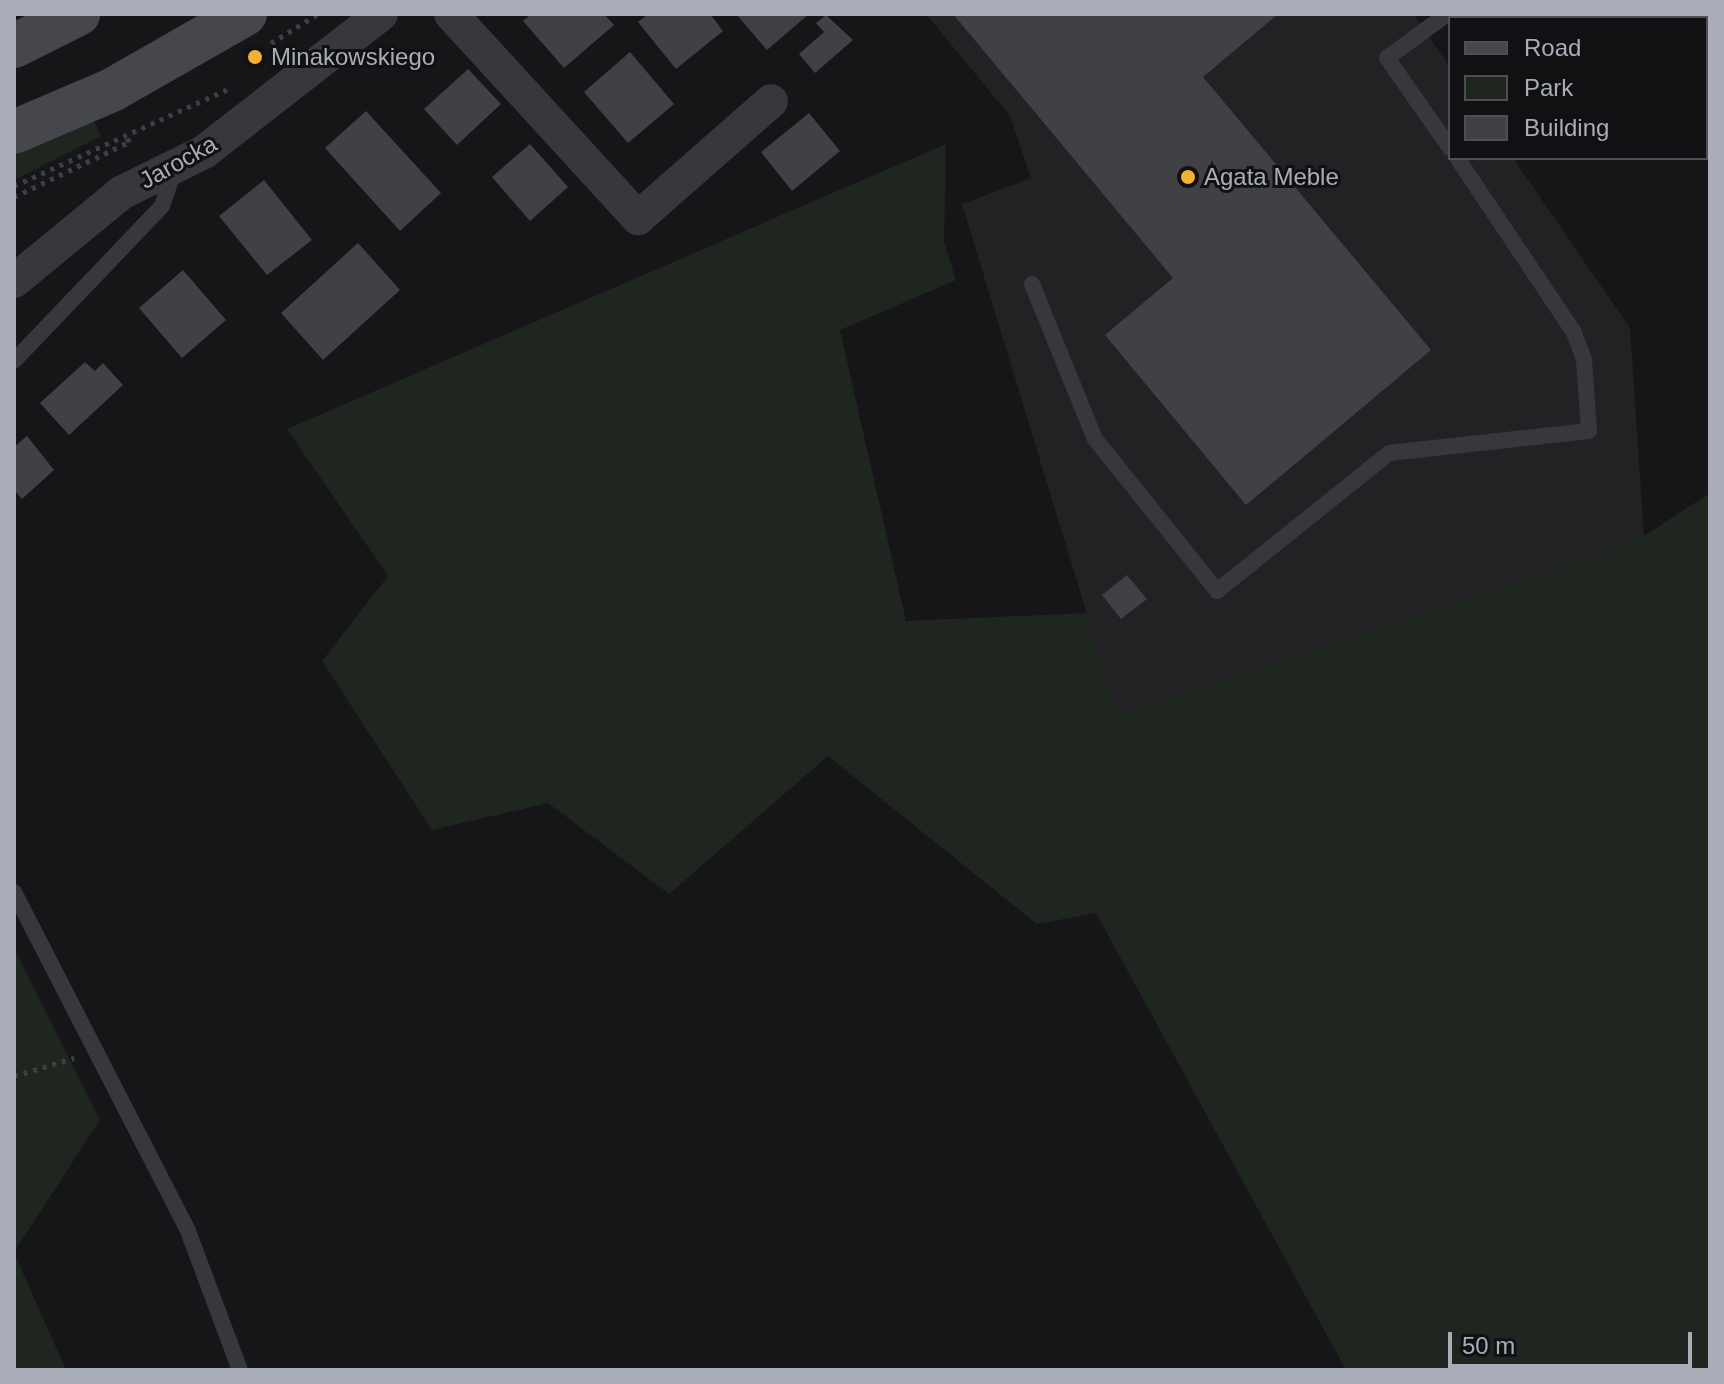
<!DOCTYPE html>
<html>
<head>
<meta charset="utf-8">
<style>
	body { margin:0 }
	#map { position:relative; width:1724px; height:1384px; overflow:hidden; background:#161618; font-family:Helvetica,sans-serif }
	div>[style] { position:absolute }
	.built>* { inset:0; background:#222225 }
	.green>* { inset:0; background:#1e261f }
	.building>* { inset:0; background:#404145 }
	.path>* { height:5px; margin-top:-2.5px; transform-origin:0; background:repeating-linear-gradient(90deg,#3d3f44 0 4px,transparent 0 10px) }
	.service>* { height:16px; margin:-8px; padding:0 8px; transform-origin:8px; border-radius:8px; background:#37383d }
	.minor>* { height:34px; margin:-17px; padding:0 17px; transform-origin:17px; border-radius:17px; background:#37383d }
	.secondary>* { height:44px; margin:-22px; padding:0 22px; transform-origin:22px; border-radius:22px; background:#45474d }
	.dots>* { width:22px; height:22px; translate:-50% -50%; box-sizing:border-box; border:4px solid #111113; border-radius:50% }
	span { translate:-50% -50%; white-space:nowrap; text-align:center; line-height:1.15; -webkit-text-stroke:6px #111113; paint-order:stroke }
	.poi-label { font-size:24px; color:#a8adb8 }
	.left { translate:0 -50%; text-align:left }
	.street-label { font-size:24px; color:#a8adb8 }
	.frame { position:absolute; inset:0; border:16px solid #a8adb8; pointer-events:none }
	.legend { position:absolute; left:1448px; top:16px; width:260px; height:144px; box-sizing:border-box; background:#111113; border:2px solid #4d4f55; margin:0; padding:10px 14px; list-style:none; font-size:24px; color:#a8adb8 }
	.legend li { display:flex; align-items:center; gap:16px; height:40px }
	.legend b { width:40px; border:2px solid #4d4f55 }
	.scale { position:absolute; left:1448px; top:1332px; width:244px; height:36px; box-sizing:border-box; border:4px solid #a8adb8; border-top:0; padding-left:10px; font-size:24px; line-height:28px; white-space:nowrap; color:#a8adb8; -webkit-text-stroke:6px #111113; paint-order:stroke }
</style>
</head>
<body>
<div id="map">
	<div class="built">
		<i style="clip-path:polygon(926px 14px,1413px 14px,1450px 67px,1450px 158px,1513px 158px,1630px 328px,1644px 536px,1118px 716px,962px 204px,1031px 178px,1010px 116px)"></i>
	</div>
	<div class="green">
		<i style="clip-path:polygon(94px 121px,101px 136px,14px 180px,14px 156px)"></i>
		<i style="clip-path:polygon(946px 144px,944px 242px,956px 280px,840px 330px,906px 621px,1087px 613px,1118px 716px,1644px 536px,1710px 493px,1710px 1370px,1346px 1370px,1096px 913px,1037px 924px,828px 756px,669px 894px,548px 803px,432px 830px,322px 661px,388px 576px,287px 429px)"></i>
		<i style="clip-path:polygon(14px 948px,100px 1120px,14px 1252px)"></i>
		<i style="clip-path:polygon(14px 1253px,66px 1370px,14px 1370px)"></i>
	</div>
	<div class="building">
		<i style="clip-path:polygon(531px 14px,604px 14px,614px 25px,564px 68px,523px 21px)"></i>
		<i style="clip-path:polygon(648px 14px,710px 14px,723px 31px,676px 69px,638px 22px)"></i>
		<i style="clip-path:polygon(736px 14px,809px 14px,767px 50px)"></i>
		<i style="clip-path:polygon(953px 14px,1278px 14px,1203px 77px,1431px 350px,1246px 505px,1105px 335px,1173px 278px)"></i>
		<i style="clip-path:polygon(826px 15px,853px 40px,815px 73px,799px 54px,824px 32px,816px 23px)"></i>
		<i style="clip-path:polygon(630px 52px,674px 104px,628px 143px,584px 92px)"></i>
		<i style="clip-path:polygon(468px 69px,501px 104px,457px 145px,424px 109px)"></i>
		<i style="clip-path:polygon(366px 111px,441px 193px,400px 231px,325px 148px)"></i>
		<i style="clip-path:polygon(809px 113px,840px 151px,792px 191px,761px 152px)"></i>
		<i style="clip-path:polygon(530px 144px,568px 187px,530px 221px,492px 177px)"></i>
		<i style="clip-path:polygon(264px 180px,312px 240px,267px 275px,219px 216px)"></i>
		<i style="clip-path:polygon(358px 243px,400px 290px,323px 360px,281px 313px)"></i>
		<i style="clip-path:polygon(183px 270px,226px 320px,182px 358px,139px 308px)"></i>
		<i style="clip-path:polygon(85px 362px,95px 371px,103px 363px,123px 385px,69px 435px,40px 403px)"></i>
		<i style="clip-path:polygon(27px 436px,54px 470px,22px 499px,14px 490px,14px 447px)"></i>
		<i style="clip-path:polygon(1127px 575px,1147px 599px,1121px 619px,1102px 595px)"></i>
	</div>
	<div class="path">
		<i style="left:271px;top:43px;width:55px;rotate:-31.7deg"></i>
		<i style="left:14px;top:186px;width:235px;rotate:-24.4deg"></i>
		<i style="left:14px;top:197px;width:127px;rotate:-25.6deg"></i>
		<i style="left:129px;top:142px;width:9px;rotate:-108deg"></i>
		<i style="left:14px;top:1076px;width:63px;rotate:-16.7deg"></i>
	</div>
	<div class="service">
		<i style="left:1447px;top:14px;width:74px;rotate:143.7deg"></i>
		<i style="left:1387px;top:58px;width:110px;rotate:55deg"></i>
		<i style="left:1032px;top:284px;width:167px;rotate:67.9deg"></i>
		<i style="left:1095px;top:439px;width:195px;rotate:51.2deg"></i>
		<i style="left:1217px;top:591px;width:221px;rotate:-38.7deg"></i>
		<i style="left:1389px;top:453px;width:201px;rotate:-6.3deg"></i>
		<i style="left:1589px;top:431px;width:72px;rotate:-94deg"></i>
		<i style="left:1584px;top:359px;width:30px;rotate:-111deg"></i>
		<i style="left:1573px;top:331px;width:208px;rotate:-123.8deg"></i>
		<i style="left:14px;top:361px;width:214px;rotate:-46.3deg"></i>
		<i style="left:162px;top:206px;width:40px;rotate:-71.1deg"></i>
		<i style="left:14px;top:892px;width:381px;rotate:62.8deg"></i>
		<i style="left:188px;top:1231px;width:148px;rotate:69.5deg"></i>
	</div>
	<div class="minor">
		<i style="left:451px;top:14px;width:277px;rotate:47.5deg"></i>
		<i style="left:638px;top:218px;width:177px;rotate:-41.3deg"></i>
		<i style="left:14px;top:281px;width:139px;rotate:-39.4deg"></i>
		<i style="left:121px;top:193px;width:93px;rotate:-26.3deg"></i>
		<i style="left:204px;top:152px;width:224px;rotate:-37.9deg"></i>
	</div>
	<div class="secondary">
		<i style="left:14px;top:46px;width:72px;rotate:-26.6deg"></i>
		<i style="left:14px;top:132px;width:107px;rotate:-23.2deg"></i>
		<i style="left:112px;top:90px;width:153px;rotate:-29.7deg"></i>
	</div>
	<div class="dots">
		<i style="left:255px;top:57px;background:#f2b134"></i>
		<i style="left:1188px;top:177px;background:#f2b134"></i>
	</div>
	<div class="poi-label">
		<span class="left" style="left:271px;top:57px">Minakowskiego</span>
		<span class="left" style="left:1204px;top:177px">Agata Meble</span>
	</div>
	<div class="street-label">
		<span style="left:178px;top:162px;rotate:-29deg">Jarocka</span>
	</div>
	<div class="frame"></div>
	<ul class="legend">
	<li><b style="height:10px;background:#45474d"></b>Road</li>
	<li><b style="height:22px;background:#1e261f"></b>Park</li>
	<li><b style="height:22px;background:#404145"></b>Building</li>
	</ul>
	<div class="scale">50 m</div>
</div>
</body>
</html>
